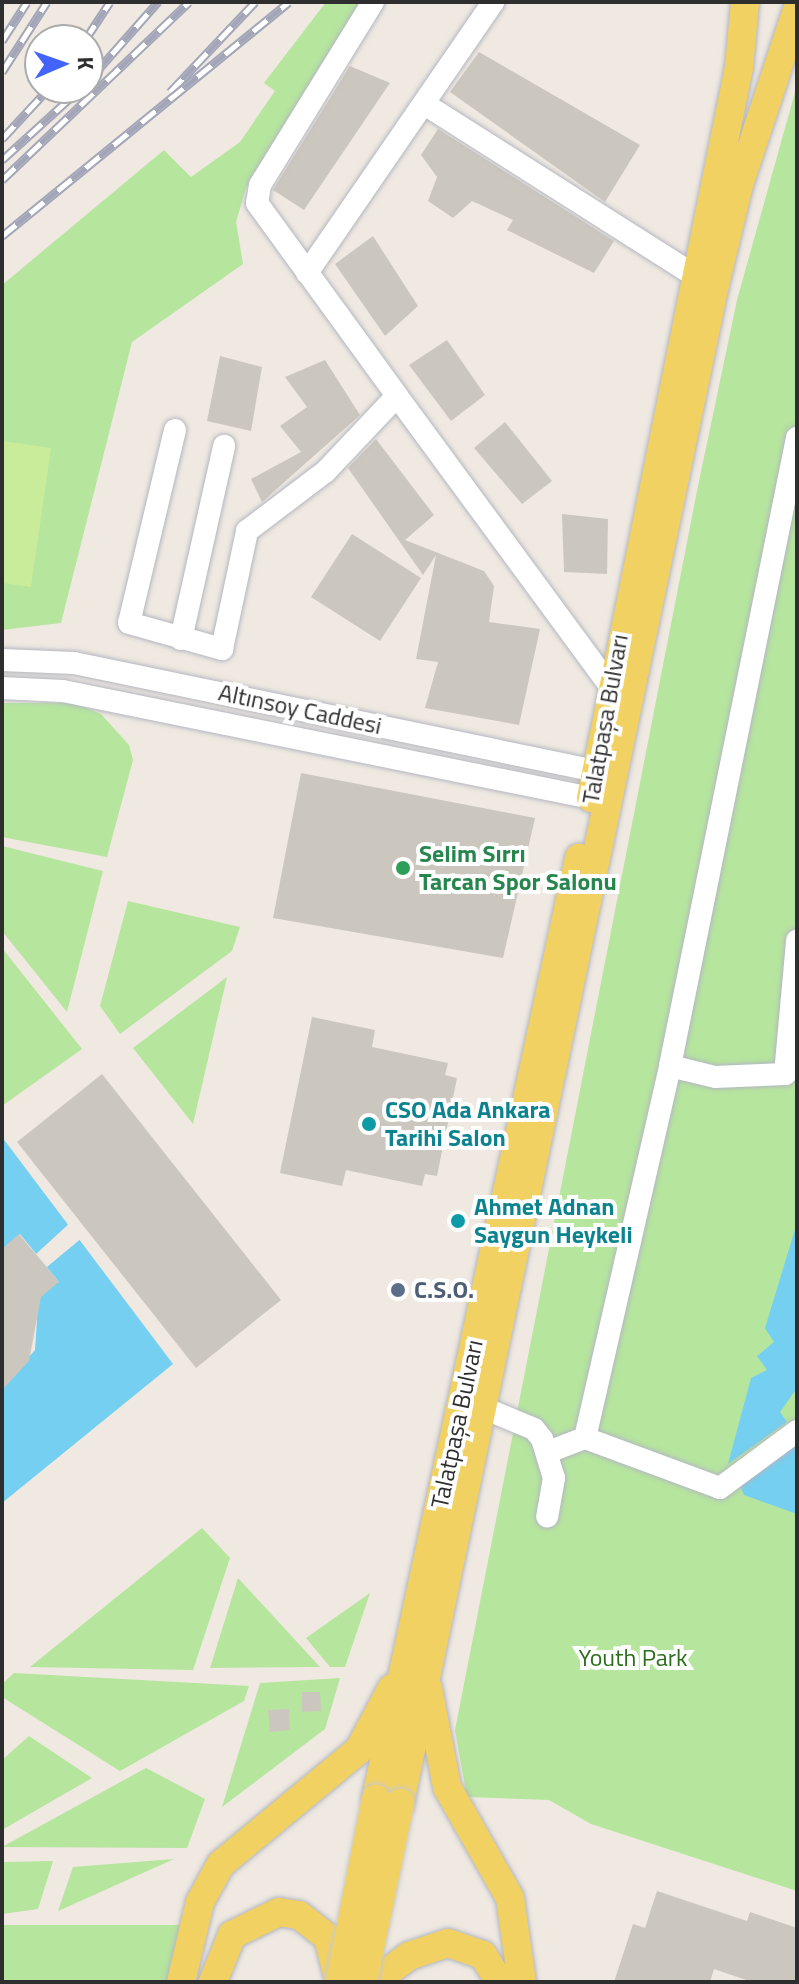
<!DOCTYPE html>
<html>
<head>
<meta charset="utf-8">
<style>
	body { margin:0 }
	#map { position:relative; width:799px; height:1984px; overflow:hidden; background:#efe9e1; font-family:"Titillium Web",sans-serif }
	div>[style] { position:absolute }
	.green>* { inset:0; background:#b6e59e }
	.pitch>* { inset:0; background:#c9ec9a }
	.water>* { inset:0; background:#75cff0 }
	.pier>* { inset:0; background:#efe9e1 }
	.building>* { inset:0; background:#cbc7bf }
	.roads { filter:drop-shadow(0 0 2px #b4b7c1) drop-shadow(0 0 2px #b4b7c1) }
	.minor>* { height:22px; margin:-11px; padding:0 11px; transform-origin:11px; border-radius:11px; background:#fff }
	.major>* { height:28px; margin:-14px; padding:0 14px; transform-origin:14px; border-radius:14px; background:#f2d163 }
	.rail>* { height:9px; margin-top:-4.5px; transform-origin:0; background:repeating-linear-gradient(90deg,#fff 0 18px,#a3a6b8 0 36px); box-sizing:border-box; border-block:2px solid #a3a6b8 }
	.bridges { filter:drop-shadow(0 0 2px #c9c9c9) drop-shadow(0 0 2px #c9c9c9) }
	.major-bridge>* { height:28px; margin:-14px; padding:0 14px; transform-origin:14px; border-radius:14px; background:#f2d163 }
	.dots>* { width:22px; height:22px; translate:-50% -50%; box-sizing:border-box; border:4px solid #fff; border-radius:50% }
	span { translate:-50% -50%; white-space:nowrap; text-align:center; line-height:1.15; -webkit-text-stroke:8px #fff; paint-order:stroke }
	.street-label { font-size:24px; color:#2e2e2e }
	.leisure-label { font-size:24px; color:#27864d; font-weight:700 }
	.left { translate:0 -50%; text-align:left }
	.culture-label { font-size:24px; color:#0d838f; font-weight:700 }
	.service-label { font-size:24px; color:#4e5e75; font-weight:700 }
	.park-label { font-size:24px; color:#2c6e1b }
	.frame { position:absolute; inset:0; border:4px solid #2e2e2e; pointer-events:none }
	.north { position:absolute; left:24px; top:24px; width:80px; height:80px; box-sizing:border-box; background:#fff; border:2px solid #ababab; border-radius:50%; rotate:88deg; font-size:22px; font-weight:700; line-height:32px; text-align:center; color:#2e2e2e }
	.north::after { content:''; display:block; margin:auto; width:28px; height:36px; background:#4264fb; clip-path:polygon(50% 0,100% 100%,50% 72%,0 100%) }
</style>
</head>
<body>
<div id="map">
	<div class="green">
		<i style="clip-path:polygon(326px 2px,365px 2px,246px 188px,236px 222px,243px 264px,132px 342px,61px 623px,2px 630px,2px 285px,164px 150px,191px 177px,240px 142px,275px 91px,264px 83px)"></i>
		<i style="clip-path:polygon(797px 85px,797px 1891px,591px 1824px,549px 1800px,467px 1797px,455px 1730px,698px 486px,737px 300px)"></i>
		<i style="clip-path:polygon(2px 703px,75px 703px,101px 714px,129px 745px,133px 760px,107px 857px,2px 837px)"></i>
		<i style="clip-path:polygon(2px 846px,103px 871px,67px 1012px,2px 931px)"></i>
		<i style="clip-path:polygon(128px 901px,240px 927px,232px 951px,120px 1034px,100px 1006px)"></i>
		<i style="clip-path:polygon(2px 948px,82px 1049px,2px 1106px)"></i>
		<i style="clip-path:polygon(227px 977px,193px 1124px,133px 1048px)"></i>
		<i style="clip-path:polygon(202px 1528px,230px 1558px,193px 1670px,30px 1667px)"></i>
		<i style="clip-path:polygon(238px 1578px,320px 1667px,210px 1668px)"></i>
		<i style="clip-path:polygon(370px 1593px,345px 1667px,330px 1667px,306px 1638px)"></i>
		<i style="clip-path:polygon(14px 1673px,249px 1686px,244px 1701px,120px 1771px,2px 1697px,2px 1684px)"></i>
		<i style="clip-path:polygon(340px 1678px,325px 1729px,222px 1807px,260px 1683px)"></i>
		<i style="clip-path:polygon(29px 1736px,92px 1778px,2px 1830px,2px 1760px)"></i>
		<i style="clip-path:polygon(146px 1768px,205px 1799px,187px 1848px,2px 1847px)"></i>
		<i style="clip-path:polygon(174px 1859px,58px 1911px,73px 1867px)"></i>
		<i style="clip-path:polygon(53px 1861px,38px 1909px,2px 1914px,2px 1862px)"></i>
		<i style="clip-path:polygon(2px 1925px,195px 1925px,181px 1982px,2px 1982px)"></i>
	</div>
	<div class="pitch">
		<i style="clip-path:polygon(2px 441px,51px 448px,31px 587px,2px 583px)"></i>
	</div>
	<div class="water">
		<i style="clip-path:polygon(2px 1137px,173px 1364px,2px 1503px,2px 1388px,35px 1350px,39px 1291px,59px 1282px,20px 1234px,7px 1245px,18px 1259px,2px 1249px)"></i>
		<i style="clip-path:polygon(797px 1223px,797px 1388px,780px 1412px,787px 1422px,728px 1464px,751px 1378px,767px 1370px,757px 1356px,774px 1342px,765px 1328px)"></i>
		<i style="clip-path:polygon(797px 1442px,797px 1514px,744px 1495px,739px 1481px)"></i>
	</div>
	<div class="pier">
		<i style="clip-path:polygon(71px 1222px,83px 1237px,47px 1267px,36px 1254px)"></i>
	</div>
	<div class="building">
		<i style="clip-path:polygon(479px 52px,640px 145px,605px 202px,450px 92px)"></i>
		<i style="clip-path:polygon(350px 66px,390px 83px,304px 210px,273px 190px)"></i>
		<i style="clip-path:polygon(438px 129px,614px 241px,594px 273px,507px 230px,513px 220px,472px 201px,453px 218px,428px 201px,437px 177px,421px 155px)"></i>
		<i style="clip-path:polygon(373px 236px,418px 306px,385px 336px,335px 264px)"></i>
		<i style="clip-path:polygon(447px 340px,485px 395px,451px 421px,409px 365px)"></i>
		<i style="clip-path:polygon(220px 356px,262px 367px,251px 431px,207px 421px)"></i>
		<i style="clip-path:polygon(325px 360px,360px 415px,262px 502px,251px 479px,301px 452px,280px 426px,307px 407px,285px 377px)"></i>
		<i style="clip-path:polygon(505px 422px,552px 481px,522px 504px,474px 448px)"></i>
		<i style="clip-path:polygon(376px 439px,434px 515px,405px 540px,484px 571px,494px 586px,489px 622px,540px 629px,519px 725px,425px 708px,438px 662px,416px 659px,436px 555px,423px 575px,348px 468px)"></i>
		<i style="clip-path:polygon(562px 514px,608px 519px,607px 574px,564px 572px)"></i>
		<i style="clip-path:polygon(352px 534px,421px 578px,380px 641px,311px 597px)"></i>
		<i style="clip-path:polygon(301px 773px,535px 818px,503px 958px,273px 918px)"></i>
		<i style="clip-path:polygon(312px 1017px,375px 1030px,372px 1047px,448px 1063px,445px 1075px,457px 1078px,437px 1176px,425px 1174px,422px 1186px,346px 1170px,342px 1186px,280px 1173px)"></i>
		<i style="clip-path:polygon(102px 1074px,281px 1300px,196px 1368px,17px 1142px)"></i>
		<i style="clip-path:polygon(19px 1234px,59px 1282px,41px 1297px,29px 1361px,2px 1390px,2px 1249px)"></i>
		<i style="clip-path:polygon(302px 1692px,320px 1692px,321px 1711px,302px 1712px)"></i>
		<i style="clip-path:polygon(289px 1709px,290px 1730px,270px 1732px,268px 1710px)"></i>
		<i style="clip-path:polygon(657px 1891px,747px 1921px,750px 1912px,797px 1928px,797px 1982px,752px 1982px,714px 1969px,710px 1982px,614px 1982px,633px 1924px,645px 1928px)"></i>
	</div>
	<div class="roads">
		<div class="minor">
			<i style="left:373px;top:2px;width:215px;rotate:121.7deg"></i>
			<i style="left:260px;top:185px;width:18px;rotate:99deg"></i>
			<i style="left:257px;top:203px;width:238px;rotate:54deg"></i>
			<i style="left:426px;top:105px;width:317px;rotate:32.4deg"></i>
			<i style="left:307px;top:273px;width:329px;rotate:-55.5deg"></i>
			<i style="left:175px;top:430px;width:198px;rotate:103.4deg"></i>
			<i style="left:129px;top:623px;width:97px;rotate:15.6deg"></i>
			<i style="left:222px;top:649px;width:121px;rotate:-78deg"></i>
			<i style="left:247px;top:531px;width:99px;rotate:-37.2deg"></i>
			<i style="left:326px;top:471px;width:103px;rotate:-46.6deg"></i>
			<i style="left:397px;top:396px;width:360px;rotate:53.7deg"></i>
			<i style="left:181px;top:639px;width:198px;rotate:-77.4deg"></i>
			<i style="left:2px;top:660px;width:72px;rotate:2.4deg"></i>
			<i style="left:74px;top:663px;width:533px;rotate:11.69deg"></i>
			<i style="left:2px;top:688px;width:61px;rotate:2.8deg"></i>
			<i style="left:63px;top:691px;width:539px;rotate:11.46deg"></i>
			<i style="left:670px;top:1066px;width:46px;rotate:13.7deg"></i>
			<i style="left:715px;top:1077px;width:70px;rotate:-2.5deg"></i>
			<i style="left:785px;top:1074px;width:14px;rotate:-39deg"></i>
			<i style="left:785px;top:1074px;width:134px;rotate:-84.8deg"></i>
			<i style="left:486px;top:1409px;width:52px;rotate:22.6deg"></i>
			<i style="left:534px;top:1429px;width:13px;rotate:51deg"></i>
			<i style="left:542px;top:1439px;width:41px;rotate:72.9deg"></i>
			<i style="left:554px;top:1478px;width:39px;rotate:100deg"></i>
			<i style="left:585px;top:1438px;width:382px;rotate:-77.1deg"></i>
			<i style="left:670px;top:1066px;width:641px;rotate:-78.57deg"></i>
			<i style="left:548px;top:1452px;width:40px;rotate:-21deg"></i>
			<i style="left:585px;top:1438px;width:144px;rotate:20.3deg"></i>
			<i style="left:720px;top:1488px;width:96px;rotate:-36.5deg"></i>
		</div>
		<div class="major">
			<i style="left:591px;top:798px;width:746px;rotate:-78.55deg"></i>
			<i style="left:739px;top:67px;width:65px;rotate:-84.7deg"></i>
			<i style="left:428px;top:1688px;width:101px;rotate:79.1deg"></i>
			<i style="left:447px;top:1787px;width:128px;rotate:60.4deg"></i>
			<i style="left:510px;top:1898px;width:85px;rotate:81.9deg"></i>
			<i style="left:376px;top:1798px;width:962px;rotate:-77.81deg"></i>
			<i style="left:400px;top:1803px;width:1546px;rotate:-78.28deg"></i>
			<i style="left:714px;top:289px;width:107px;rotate:-76.5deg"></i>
			<i style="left:739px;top:185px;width:184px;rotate:-71.7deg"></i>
			<i style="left:181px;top:1982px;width:82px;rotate:-76.6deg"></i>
			<i style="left:200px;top:1902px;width:43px;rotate:-61.1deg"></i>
			<i style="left:221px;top:1864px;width:179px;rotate:-39.6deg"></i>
			<i style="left:359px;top:1750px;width:70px;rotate:-62deg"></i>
			<i style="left:213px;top:1982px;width:51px;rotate:-68deg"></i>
			<i style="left:232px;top:1935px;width:52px;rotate:-26.1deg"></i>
			<i style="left:279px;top:1912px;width:20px;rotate:9deg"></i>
			<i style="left:299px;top:1915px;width:37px;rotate:38deg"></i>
			<i style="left:328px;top:1938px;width:43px;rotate:75.3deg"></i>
			<i style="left:374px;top:1982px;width:44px;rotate:-36.6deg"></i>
			<i style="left:409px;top:1956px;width:41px;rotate:-18.4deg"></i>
			<i style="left:448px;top:1943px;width:37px;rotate:19deg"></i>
			<i style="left:483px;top:1955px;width:32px;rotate:58deg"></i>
		</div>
	</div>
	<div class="rail">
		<i style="left:85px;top:40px;width:45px;rotate:-56.7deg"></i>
		<i style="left:2px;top:41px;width:46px;rotate:-57.3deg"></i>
		<i style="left:2px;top:72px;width:83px;rotate:-57.3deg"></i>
		<i style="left:88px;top:81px;width:106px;rotate:-48.5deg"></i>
		<i style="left:170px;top:92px;width:124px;rotate:-46.6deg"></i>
		<i style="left:2px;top:139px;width:69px;rotate:-47.3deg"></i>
		<i style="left:2px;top:160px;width:107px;rotate:-42.3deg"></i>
		<i style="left:2px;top:180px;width:258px;rotate:-43.6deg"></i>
		<i style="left:2px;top:236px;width:370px;rotate:-39.2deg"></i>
	</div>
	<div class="bridges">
		<div class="major-bridge">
			<i style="left:340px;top:1982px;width:187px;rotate:-78.9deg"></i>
			<i style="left:363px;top:1982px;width:183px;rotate:-78.3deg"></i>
		</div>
	</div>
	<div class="dots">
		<i style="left:403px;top:868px;background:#2e9e5b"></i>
		<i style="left:369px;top:1124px;background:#0f9aa8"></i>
		<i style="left:458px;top:1221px;background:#0f9aa8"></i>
		<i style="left:398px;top:1290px;background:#5c6f8a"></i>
	</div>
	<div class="street-label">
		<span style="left:300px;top:709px;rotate:12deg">Altınsoy Caddesi</span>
		<span style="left:605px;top:719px;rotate:-80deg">Talatpaşa Bulvarı</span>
		<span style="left:457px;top:1424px;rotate:-78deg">Talatpaşa Bulvarı</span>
	</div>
	<div class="leisure-label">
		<span class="left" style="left:419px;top:868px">Selim Sırrı<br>Tarcan Spor Salonu</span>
	</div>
	<div class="culture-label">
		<span class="left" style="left:385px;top:1124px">CSO Ada Ankara<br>Tarihi Salon</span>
		<span class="left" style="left:474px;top:1221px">Ahmet Adnan<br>Saygun Heykeli</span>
	</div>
	<div class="service-label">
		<span class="left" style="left:414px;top:1290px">C.S.O.</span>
	</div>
	<div class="park-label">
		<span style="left:633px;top:1658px">Youth Park</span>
	</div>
	<div class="frame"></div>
	<div class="north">K</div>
</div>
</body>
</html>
